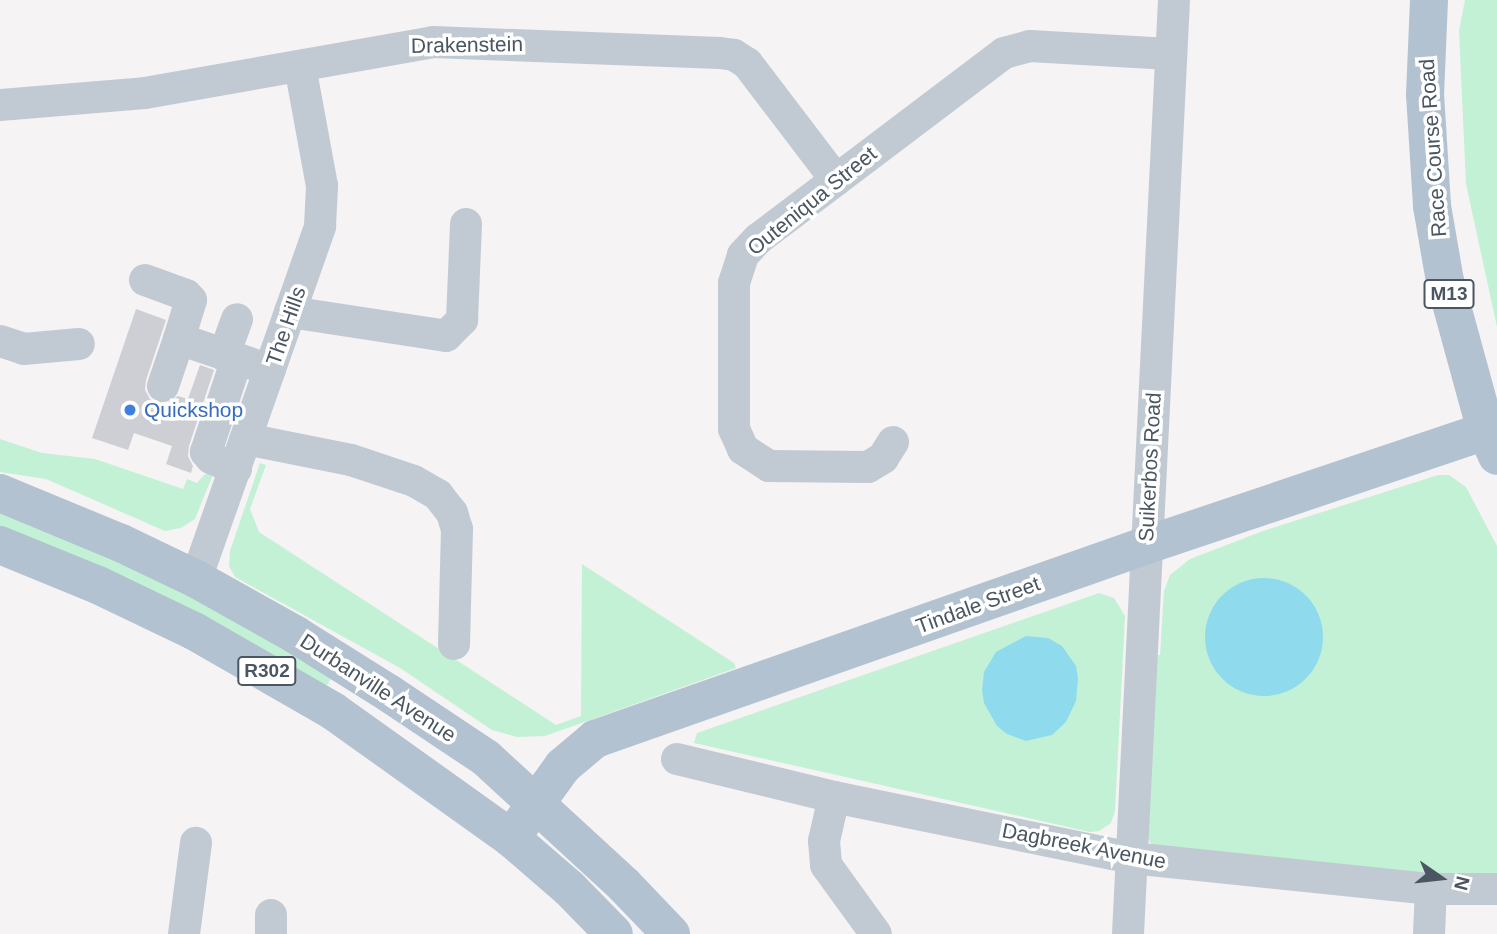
<!DOCTYPE html>
<html>
<head>
<meta charset="utf-8">
<style>
	body { margin:0 }
	#map { position:relative; width:1497px; height:934px; overflow:hidden; background:#f5f3f3; font-family:Arial,sans-serif }
	div>[style] { position:absolute }
	.green>* { inset:0; background:#c3f1d5 }
	.water>* { inset:0; background:#90daee }
	.round { border-radius:50% }
	.building>* { inset:0; background:#cdcfd5 }
	.minor>* { height:32px; margin:-16px; padding:0 16px; transform-origin:16px; border-radius:16px; background:#c1cad2 }
	.major>* { height:38px; margin:-19px; padding:0 19px; transform-origin:19px; border-radius:19px; background:#b3c2d1 }
	.dots>* { width:19px; height:19px; translate:-50% -50%; box-sizing:border-box; border:4px solid #fff; border-radius:50% }
	span { translate:-50% -50%; white-space:nowrap; text-align:center; line-height:1.15; -webkit-text-stroke:7px #fff; paint-order:stroke }
	.shield-label span { padding:2px 5px; background:#fff; border:2px solid; border-radius:5px; -webkit-text-stroke-width:0 }
	.shield-label { font-size:19px; color:#4a5661; font-weight:700 }
	.street-label { font-size:21px; color:#4a5661 }
	.shop-label { font-size:21px; color:#366cbe }
	.left { translate:0 -50%; text-align:left }
	.north { position:absolute; left:1406px; top:843px; width:70px; height:70px; -webkit-text-stroke:5px #fff; paint-order:stroke; rotate:104deg; font-size:19px; font-weight:700; line-height:28px; text-align:center; color:#4a5661 }
	.north::after { content:''; display:block; margin:auto; width:24px; height:32px; background:#4a5661; clip-path:polygon(50% 0,100% 100%,50% 72%,0 100%) }
</style>
</head>
<body>
<div id="map">
	<div class="green">
		<i style="clip-path:polygon(1465px 0,1497px 0,1497px 327px,1466px 184px,1459px 31px)"></i>
		<i style="clip-path:polygon(0 439px,42px 453px,95px 459px,183px 489px,187px 479px,197px 483px,206px 473px,214px 472px,195px 519px,181px 528px,165px 531px,46px 479px,0 472px)"></i>
		<i style="clip-path:polygon(260px 463px,266px 465px,250px 509px,259px 532px,556px 725px,581px 716px,582px 564px,734px 663px,736px 668px,545px 736px,517px 737px,492px 730px,400px 668px,235px 577px,229px 566px,230px 551px)"></i>
		<i style="clip-path:polygon(1438px 475px,1449px 475px,1466px 487px,1497px 546px,1497px 877px,1477px 878px,1156px 847px,1151px 844px,1148px 839px,1154px 655px,1160px 655px,1164px 591px,1170px 575px,1190px 559px,1263px 531px)"></i>
		<i style="clip-path:polygon(0 508px,102px 550px,334px 674px,324px 690px,0 530px)"></i>
		<i style="clip-path:polygon(1099px 593px,1114px 598px,1125px 616px,1115px 811px,1111px 823px,1099px 831px,1090px 832px,694px 743px,697px 733px)"></i>
	</div>
	<div class="water">
		<i class="round" style="left:1205px;top:578px;width:118px;height:118px"></i>
		<i style="clip-path:polygon(1026px 636px,1048px 638px,1062px 646px,1076px 666px,1078px 678px,1076px 701px,1066px 722px,1052px 735px,1026px 741px,1007px 734px,997px 726px,984px 703px,982px 690px,984px 672px,996px 652px)"></i>
	</div>
	<div class="building">
		<i style="clip-path:polygon(136px 309px,166px 320px,146px 380px,145px 390px,150px 399px,166px 404px,178px 396px,188px 399px,200px 365px,214px 370px,189px 446px,188px 456px,193px 466px,191px 473px,166px 464px,172px 446px,134px 433px,128px 450px,92px 438px)"></i>
	</div>
	<div class="minor">
		<i style="left:0;top:105px;width:145px;rotate:-4.7deg"></i>
		<i style="left:145px;top:93px;width:292px;rotate:-10deg"></i>
		<i style="left:433px;top:42px;width:287px;rotate:2.2deg"></i>
		<i style="left:720px;top:53px;width:14px;rotate:8deg"></i>
		<i style="left:734px;top:55px;width:15px;rotate:32deg"></i>
		<i style="left:747px;top:63px;width:147px;rotate:52.7deg"></i>
		<i style="left:145px;top:280px;width:44px;rotate:20.1deg"></i>
		<i style="left:186px;top:295px;width:7px;rotate:45deg"></i>
		<i style="left:191px;top:300px;width:41px;rotate:107.1deg"></i>
		<i style="left:290px;top:312px;width:158px;rotate:8.7deg"></i>
		<i style="left:446px;top:336px;width:23px;rotate:-45deg"></i>
		<i style="left:462px;top:320px;width:96px;rotate:-87.6deg"></i>
		<i style="left:0;top:341px;width:25px;rotate:18deg"></i>
		<i style="left:24px;top:349px;width:55px;rotate:-5.2deg"></i>
		<i style="left:224px;top:355px;width:38px;rotate:-70deg"></i>
		<i style="left:163px;top:386px;width:50px;rotate:-71.2deg"></i>
		<i style="left:179px;top:339px;width:96px;rotate:18.8deg"></i>
		<i style="left:246px;top:439px;width:107px;rotate:11.3deg"></i>
		<i style="left:351px;top:460px;width:66px;rotate:18.4deg"></i>
		<i style="left:414px;top:481px;width:28px;rotate:30deg"></i>
		<i style="left:438px;top:495px;width:23px;rotate:52deg"></i>
		<i style="left:452px;top:513px;width:17px;rotate:73deg"></i>
		<i style="left:457px;top:529px;width:115px;rotate:91.5deg"></i>
		<i style="left:893px;top:442px;width:19px;rotate:122deg"></i>
		<i style="left:883px;top:458px;width:17px;rotate:149deg"></i>
		<i style="left:868px;top:467px;width:99px;rotate:-179.4deg"></i>
		<i style="left:769px;top:466px;width:31px;rotate:-147deg"></i>
		<i style="left:743px;top:449px;width:22px;rotate:-114deg"></i>
		<i style="left:734px;top:429px;width:146px;rotate:-90deg"></i>
		<i style="left:734px;top:283px;width:29px;rotate:-72deg"></i>
		<i style="left:743px;top:255px;width:22px;rotate:-47deg"></i>
		<i style="left:758px;top:239px;width:308px;rotate:-37.1deg"></i>
		<i style="left:1004px;top:53px;width:27px;rotate:-15deg"></i>
		<i style="left:1030px;top:46px;width:140px;rotate:3.3deg"></i>
		<i style="left:236px;top:469px;width:27px;rotate:-156deg"></i>
		<i style="left:211px;top:458px;width:8px;rotate:-130deg"></i>
		<i style="left:206px;top:452px;width:98px;rotate:-71.6deg"></i>
		<i style="left:196px;top:579px;width:374px;rotate:-70.6deg"></i>
		<i style="left:320px;top:226px;width:40px;rotate:-87.1deg"></i>
		<i style="left:322px;top:186px;width:122px;rotate:-100.4deg"></i>
		<i style="left:677px;top:759px;width:162px;rotate:13.6deg"></i>
		<i style="left:834px;top:797px;width:303px;rotate:11.6deg"></i>
		<i style="left:1131px;top:858px;width:302px;rotate:5.9deg"></i>
		<i style="left:1431px;top:889px;width:66px"></i>
		<i style="left:834px;top:797px;width:45px;rotate:102.8deg"></i>
		<i style="left:824px;top:841px;width:24px;rotate:85deg"></i>
		<i style="left:826px;top:865px;width:85px;rotate:54.1deg"></i>
		<i style="left:271px;top:915px;width:19px;rotate:90deg"></i>
		<i style="left:184px;top:934px;width:92px;rotate:-82.5deg"></i>
		<i style="left:1128px;top:934px;width:935px;rotate:-87.18deg"></i>
		<i style="left:1429px;top:934px;width:45px;rotate:-87.5deg"></i>
	</div>
	<div class="major">
		<i style="left:1429px;top:0;width:94px;rotate:92.4deg"></i>
		<i style="left:1425px;top:94px;width:112px;rotate:86.4deg"></i>
		<i style="left:1432px;top:206px;width:76px;rotate:80.2deg"></i>
		<i style="left:1445px;top:281px;width:156px;rotate:74.7deg"></i>
		<i style="left:1486px;top:431px;width:27px;rotate:66deg"></i>
		<i style="left:0;top:493px;width:131px;rotate:22.5deg"></i>
		<i style="left:121px;top:543px;width:83px;rotate:25.6deg"></i>
		<i style="left:196px;top:579px;width:115px;rotate:29.2deg"></i>
		<i style="left:296px;top:635px;width:111px;rotate:32.1deg"></i>
		<i style="left:390px;top:694px;width:115px;rotate:33.7deg"></i>
		<i style="left:486px;top:758px;width:188px;rotate:42.6deg"></i>
		<i style="left:624px;top:885px;width:68px;rotate:46.2deg"></i>
		<i style="left:0;top:545px;width:106px;rotate:22.2deg"></i>
		<i style="left:98px;top:585px;width:106px;rotate:25.6deg"></i>
		<i style="left:194px;top:631px;width:160px;rotate:29.9deg"></i>
		<i style="left:333px;top:711px;width:219px;rotate:35.5deg"></i>
		<i style="left:511px;top:838px;width:77px;rotate:40.8deg"></i>
		<i style="left:569px;top:888px;width:64px;rotate:45.6deg"></i>
		<i style="left:511px;top:838px;width:89px;rotate:-54.2deg"></i>
		<i style="left:563px;top:766px;width:42px;rotate:-40.2deg"></i>
		<i style="left:595px;top:739px;width:585px;rotate:-19.36deg"></i>
		<i style="left:1147px;top:545px;width:358px;rotate:-18.6deg"></i>
	</div>
	<div class="dots">
		<i style="left:130px;top:410px;background:#3f7fe0"></i>
	</div>
	<div class="shield-label">
		<span style="left:1449px;top:294px">M13</span>
		<span style="left:267px;top:671px">R302</span>
	</div>
	<div class="street-label">
		<span style="left:467px;top:45px;rotate:-1deg">Drakenstein</span>
		<span style="left:1433px;top:148px;rotate:-94deg">Race Course Road</span>
		<span style="left:812px;top:201px;rotate:-39deg">Outeniqua Street</span>
		<span style="left:286px;top:326px;rotate:-71deg">The Hills</span>
		<span style="left:1150px;top:467px;rotate:-87deg">Suikerbos Road</span>
		<span style="left:978px;top:605px;rotate:-20deg">Tindale Street</span>
		<span style="left:378px;top:688px;rotate:33deg">Durbanville Avenue</span>
		<span style="left:1084px;top:846px;rotate:11deg">Dagbreek Avenue</span>
	</div>
	<div class="shop-label">
		<span class="left" style="left:144px;top:410px">Quickshop</span>
	</div>
	<div class="north">N</div>
</div>
</body>
</html>
